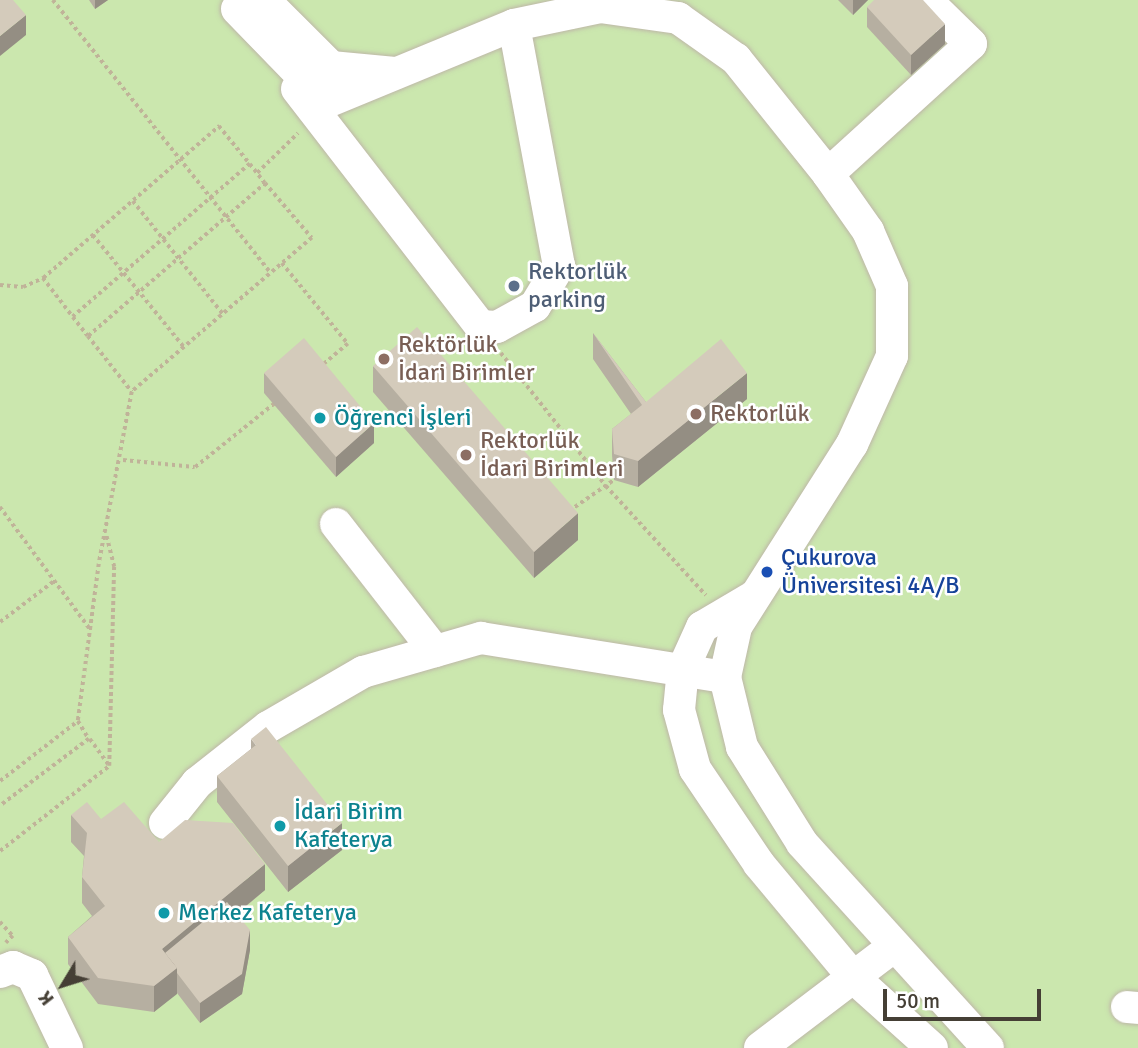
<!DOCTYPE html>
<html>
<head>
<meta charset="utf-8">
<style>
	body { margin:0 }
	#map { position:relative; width:1138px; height:1048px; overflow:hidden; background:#f3efe5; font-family:Signika,sans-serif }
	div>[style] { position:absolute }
	.green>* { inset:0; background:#cbe7ae }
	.path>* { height:3.5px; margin-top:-1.75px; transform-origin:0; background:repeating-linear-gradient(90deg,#c0b399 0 3.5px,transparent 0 7px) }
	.roads { filter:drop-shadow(0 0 2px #beb7a8) drop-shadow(0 0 2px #beb7a8) }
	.minor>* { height:32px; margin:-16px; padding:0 16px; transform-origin:16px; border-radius:16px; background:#fff }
	.path-bridge>* { height:3.5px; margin-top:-1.75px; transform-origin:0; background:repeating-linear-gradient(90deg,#c0b399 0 3.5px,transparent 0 7px) }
	.wall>* { inset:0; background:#b6afa1 }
	.shaded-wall>* { inset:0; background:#948e83 }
	.building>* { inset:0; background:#d4cbbb }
	.dots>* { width:19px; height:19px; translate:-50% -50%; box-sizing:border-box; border:4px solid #fff; border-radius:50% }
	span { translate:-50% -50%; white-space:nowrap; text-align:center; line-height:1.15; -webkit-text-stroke:5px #fff; paint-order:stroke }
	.service-label { font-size:24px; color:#4e5e75 }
	.left { translate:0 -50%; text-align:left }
	.education-label { font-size:24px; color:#785e54 }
	.culture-label { font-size:24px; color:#0d838f }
	.transit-label { font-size:24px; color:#164399 }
	.north { position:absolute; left:28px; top:950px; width:70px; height:70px; -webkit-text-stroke:5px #fff; paint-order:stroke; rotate:232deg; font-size:19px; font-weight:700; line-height:28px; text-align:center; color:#453f35 }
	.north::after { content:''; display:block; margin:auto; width:24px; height:32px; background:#453f35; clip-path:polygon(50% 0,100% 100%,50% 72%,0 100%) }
	.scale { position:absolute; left:883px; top:989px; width:158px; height:32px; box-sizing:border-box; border:4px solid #453f35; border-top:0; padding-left:9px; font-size:21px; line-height:24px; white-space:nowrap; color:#453f35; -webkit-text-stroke:5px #fff; paint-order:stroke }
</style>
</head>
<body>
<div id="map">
	<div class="green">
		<i style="clip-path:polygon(0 0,1138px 0,1138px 1048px,0 1048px)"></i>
	</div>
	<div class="path">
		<i style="left:53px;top:0;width:349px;rotate:51.4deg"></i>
		<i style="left:250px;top:164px;width:24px;rotate:52deg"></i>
		<i style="left:257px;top:173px;width:57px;rotate:-44.3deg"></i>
		<i style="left:133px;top:201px;width:144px;rotate:51.5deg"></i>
		<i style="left:93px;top:235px;width:144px;rotate:50.9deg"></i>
		<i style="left:282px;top:263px;width:104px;rotate:50.8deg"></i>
		<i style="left:348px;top:344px;width:33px;rotate:140deg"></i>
		<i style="left:43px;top:278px;width:49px;rotate:52.4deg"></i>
		<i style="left:0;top:285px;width:23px;rotate:5deg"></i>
		<i style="left:23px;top:287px;width:22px;rotate:-24deg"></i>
		<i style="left:43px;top:278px;width:233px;rotate:-40.8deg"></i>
		<i style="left:219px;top:126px;width:49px;rotate:50.8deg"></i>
		<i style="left:250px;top:164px;width:234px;rotate:139.2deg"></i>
		<i style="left:73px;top:317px;width:24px;rotate:52deg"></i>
		<i style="left:88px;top:336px;width:234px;rotate:-40.8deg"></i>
		<i style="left:265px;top:183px;width:72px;rotate:49.5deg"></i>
		<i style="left:312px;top:238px;width:237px;rotate:139.5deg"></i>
		<i style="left:132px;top:392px;width:175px;rotate:100.9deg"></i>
		<i style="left:99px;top:564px;width:158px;rotate:97.6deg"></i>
		<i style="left:78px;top:721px;width:21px;rotate:59deg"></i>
		<i style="left:89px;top:739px;width:111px;rotate:143deg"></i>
		<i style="left:88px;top:336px;width:71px;rotate:51.8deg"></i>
		<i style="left:501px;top:353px;width:169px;rotate:51.7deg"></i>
		<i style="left:606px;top:486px;width:148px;rotate:47.5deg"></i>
		<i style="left:123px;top:460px;width:72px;rotate:5.6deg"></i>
		<i style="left:195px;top:467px;width:104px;rotate:-38.7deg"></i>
		<i style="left:0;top:507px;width:152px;rotate:53.6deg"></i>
		<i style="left:0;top:622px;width:68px;rotate:-37.2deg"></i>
		<i style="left:90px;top:739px;width:31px;rotate:54deg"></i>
		<i style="left:0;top:781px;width:98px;rotate:-37.6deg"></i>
		<i style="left:0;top:851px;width:138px;rotate:-37.9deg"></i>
		<i style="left:109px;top:766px;width:199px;rotate:-88.6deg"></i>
		<i style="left:114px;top:567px;width:34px;rotate:-104deg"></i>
		<i style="left:0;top:922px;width:19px;rotate:47deg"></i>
		<i style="left:13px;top:936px;width:10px;rotate:135deg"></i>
	</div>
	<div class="roads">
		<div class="minor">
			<i style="left:264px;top:0;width:95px;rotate:45deg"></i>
			<i style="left:331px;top:67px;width:64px;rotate:5.4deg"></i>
			<i style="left:237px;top:9px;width:129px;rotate:45.9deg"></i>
			<i style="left:327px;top:102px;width:202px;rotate:-22.4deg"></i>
			<i style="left:514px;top:25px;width:88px;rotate:-11.8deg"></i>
			<i style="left:600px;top:7px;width:79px;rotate:8deg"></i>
			<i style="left:678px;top:18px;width:71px;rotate:35.3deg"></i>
			<i style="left:736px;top:59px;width:147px;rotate:51.3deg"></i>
			<i style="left:828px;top:174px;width:70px;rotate:54.9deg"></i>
			<i style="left:868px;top:231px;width:60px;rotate:66.4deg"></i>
			<i style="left:892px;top:286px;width:70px;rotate:90deg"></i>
			<i style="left:892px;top:356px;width:97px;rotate:114.4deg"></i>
			<i style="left:852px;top:444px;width:217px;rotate:122.4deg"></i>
			<i style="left:736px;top:627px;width:51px;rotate:102.4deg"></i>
			<i style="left:725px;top:677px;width:72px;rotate:76.3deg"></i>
			<i style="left:742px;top:747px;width:113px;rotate:58deg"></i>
			<i style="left:802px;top:843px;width:277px;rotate:47.8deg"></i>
			<i style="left:297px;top:89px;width:299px;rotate:52.3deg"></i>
			<i style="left:480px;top:326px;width:17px;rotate:3deg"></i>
			<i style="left:497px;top:327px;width:43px;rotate:-28.9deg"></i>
			<i style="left:535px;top:306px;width:47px;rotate:-59deg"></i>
			<i style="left:559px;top:266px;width:245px;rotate:-100.6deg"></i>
			<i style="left:828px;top:174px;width:193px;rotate:-42.3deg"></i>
			<i style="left:971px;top:44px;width:63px;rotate:-135.6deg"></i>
			<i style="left:336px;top:524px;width:161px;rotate:52.1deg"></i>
			<i style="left:753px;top:597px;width:59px;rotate:149.5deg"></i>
			<i style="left:702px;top:627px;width:46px;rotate:114.3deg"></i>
			<i style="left:683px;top:669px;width:41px;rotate:95.6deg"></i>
			<i style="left:679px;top:710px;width:61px;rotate:74.8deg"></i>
			<i style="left:695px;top:769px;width:115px;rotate:56deg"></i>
			<i style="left:759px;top:864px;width:147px;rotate:50.2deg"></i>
			<i style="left:853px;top:977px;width:106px;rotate:41.9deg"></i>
			<i style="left:165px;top:823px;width:51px;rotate:-51.3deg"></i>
			<i style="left:197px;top:783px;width:90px;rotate:-38.3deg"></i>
			<i style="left:268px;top:727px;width:110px;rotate:-30.1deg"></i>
			<i style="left:363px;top:672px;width:123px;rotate:-16.1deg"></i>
			<i style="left:481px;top:638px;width:247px;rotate:9.1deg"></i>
			<i style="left:0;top:972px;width:14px;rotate:-21deg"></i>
			<i style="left:13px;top:967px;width:21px;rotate:23deg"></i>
			<i style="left:32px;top:975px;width:81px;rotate:64.4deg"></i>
			<i style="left:1127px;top:1007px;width:11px;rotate:5deg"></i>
			<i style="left:760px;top:1048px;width:167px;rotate:-37.2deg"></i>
		</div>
	</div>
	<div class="path-bridge">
		<i style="left:569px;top:511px;width:55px;rotate:-34.6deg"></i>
	</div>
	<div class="wall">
		<i style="clip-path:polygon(89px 0,108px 0,95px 9px)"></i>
		<i style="clip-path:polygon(838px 0,868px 0,853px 15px)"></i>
		<i style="clip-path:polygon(867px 7px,945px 44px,911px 75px,867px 27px)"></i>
		<i style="clip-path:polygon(593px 333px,646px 402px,747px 399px,638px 487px,614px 480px,612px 455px,612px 429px,631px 414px,593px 359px)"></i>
		<i style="clip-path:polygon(373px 366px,578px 540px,534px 578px,373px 392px)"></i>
		<i style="clip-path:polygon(264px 373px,374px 443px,336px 477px,264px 393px)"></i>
		<i style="clip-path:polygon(251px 739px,342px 850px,288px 892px,217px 802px,217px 776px,251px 749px)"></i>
		<i style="clip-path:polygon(71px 815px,101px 819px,159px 842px,265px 890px,237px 914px,250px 950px,242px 994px,200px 1023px,177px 993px,154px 1012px,98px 1004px,68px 964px,68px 937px,92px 916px,82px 903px,82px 877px,84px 856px,71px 842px)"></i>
	</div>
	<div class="shaded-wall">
		<i style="clip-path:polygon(95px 0,108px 0,95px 9px)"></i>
		<i style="clip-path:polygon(853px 0,868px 0,853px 15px)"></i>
		<i style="clip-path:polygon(26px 15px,26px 35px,0 56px,0 36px)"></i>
		<i style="clip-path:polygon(945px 24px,945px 44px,911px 75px,911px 55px)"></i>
		<i style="clip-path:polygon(747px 373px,747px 399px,638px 487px,638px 461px)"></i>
		<i style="clip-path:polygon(374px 423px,374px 443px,336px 477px,336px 457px)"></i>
		<i style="clip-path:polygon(578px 513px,578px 540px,534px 578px,534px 552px)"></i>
		<i style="clip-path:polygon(342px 823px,342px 850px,288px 892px,288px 866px)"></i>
		<i style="clip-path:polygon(265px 864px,265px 890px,172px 967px,162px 949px)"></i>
		<i style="clip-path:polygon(250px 930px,250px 950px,242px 994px,200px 1023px,200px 1003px)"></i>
		<i style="clip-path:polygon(177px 968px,177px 994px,154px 1012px,154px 986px)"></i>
	</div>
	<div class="building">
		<i style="clip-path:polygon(0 0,13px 0,26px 15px,0 36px)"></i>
		<i style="clip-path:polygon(874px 0,923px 0,945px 24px,911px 55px,867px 7px)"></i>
		<i style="clip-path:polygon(417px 327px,578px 513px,534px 552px,373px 366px)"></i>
		<i style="clip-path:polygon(593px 333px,646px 402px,721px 339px,747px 373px,638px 461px,614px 454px,612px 429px,642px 405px)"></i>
		<i style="clip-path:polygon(304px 338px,374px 423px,336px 457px,264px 373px)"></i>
		<i style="clip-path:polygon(266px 727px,342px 823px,288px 866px,217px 776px,256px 745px,251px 739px)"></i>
		<i style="clip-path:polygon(87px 802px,101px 819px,124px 802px,159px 842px,185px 820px,233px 823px,265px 864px,162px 949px,177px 968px,154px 986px,98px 978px,68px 937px,105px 906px,82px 877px,87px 833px,71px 815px)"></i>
		<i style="clip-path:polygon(227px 902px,250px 930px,242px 974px,200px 1003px,177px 973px,177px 968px,165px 953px)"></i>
	</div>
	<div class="dots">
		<i style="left:514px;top:286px;background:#5c6f8a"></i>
		<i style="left:384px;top:359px;background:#8d6e63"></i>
		<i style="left:696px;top:414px;background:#8d6e63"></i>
		<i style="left:320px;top:418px;background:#0f9aa8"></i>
		<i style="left:466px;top:455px;background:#8d6e63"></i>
		<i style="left:767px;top:572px;background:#1a4fb4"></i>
		<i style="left:280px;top:826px;background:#0f9aa8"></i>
		<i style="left:164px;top:913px;background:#0f9aa8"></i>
	</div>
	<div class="service-label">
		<span class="left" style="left:528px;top:286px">Rektorlük<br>parking</span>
	</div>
	<div class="education-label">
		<span class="left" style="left:398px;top:359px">Rektörlük<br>İdari Birimler</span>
		<span class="left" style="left:710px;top:414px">Rektorlük</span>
		<span class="left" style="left:480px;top:455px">Rektorlük<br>İdari Birimleri</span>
	</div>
	<div class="culture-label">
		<span class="left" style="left:334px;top:418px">Öğrenci İşleri</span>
		<span class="left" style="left:294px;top:826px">İdari Birim<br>Kafeterya</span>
		<span class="left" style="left:178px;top:913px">Merkez Kafeterya</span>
	</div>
	<div class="transit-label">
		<span class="left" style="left:781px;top:572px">Çukurova<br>Üni̇versi̇tesi̇ 4A/B</span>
	</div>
	<div class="north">K</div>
	<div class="scale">50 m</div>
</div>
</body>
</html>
